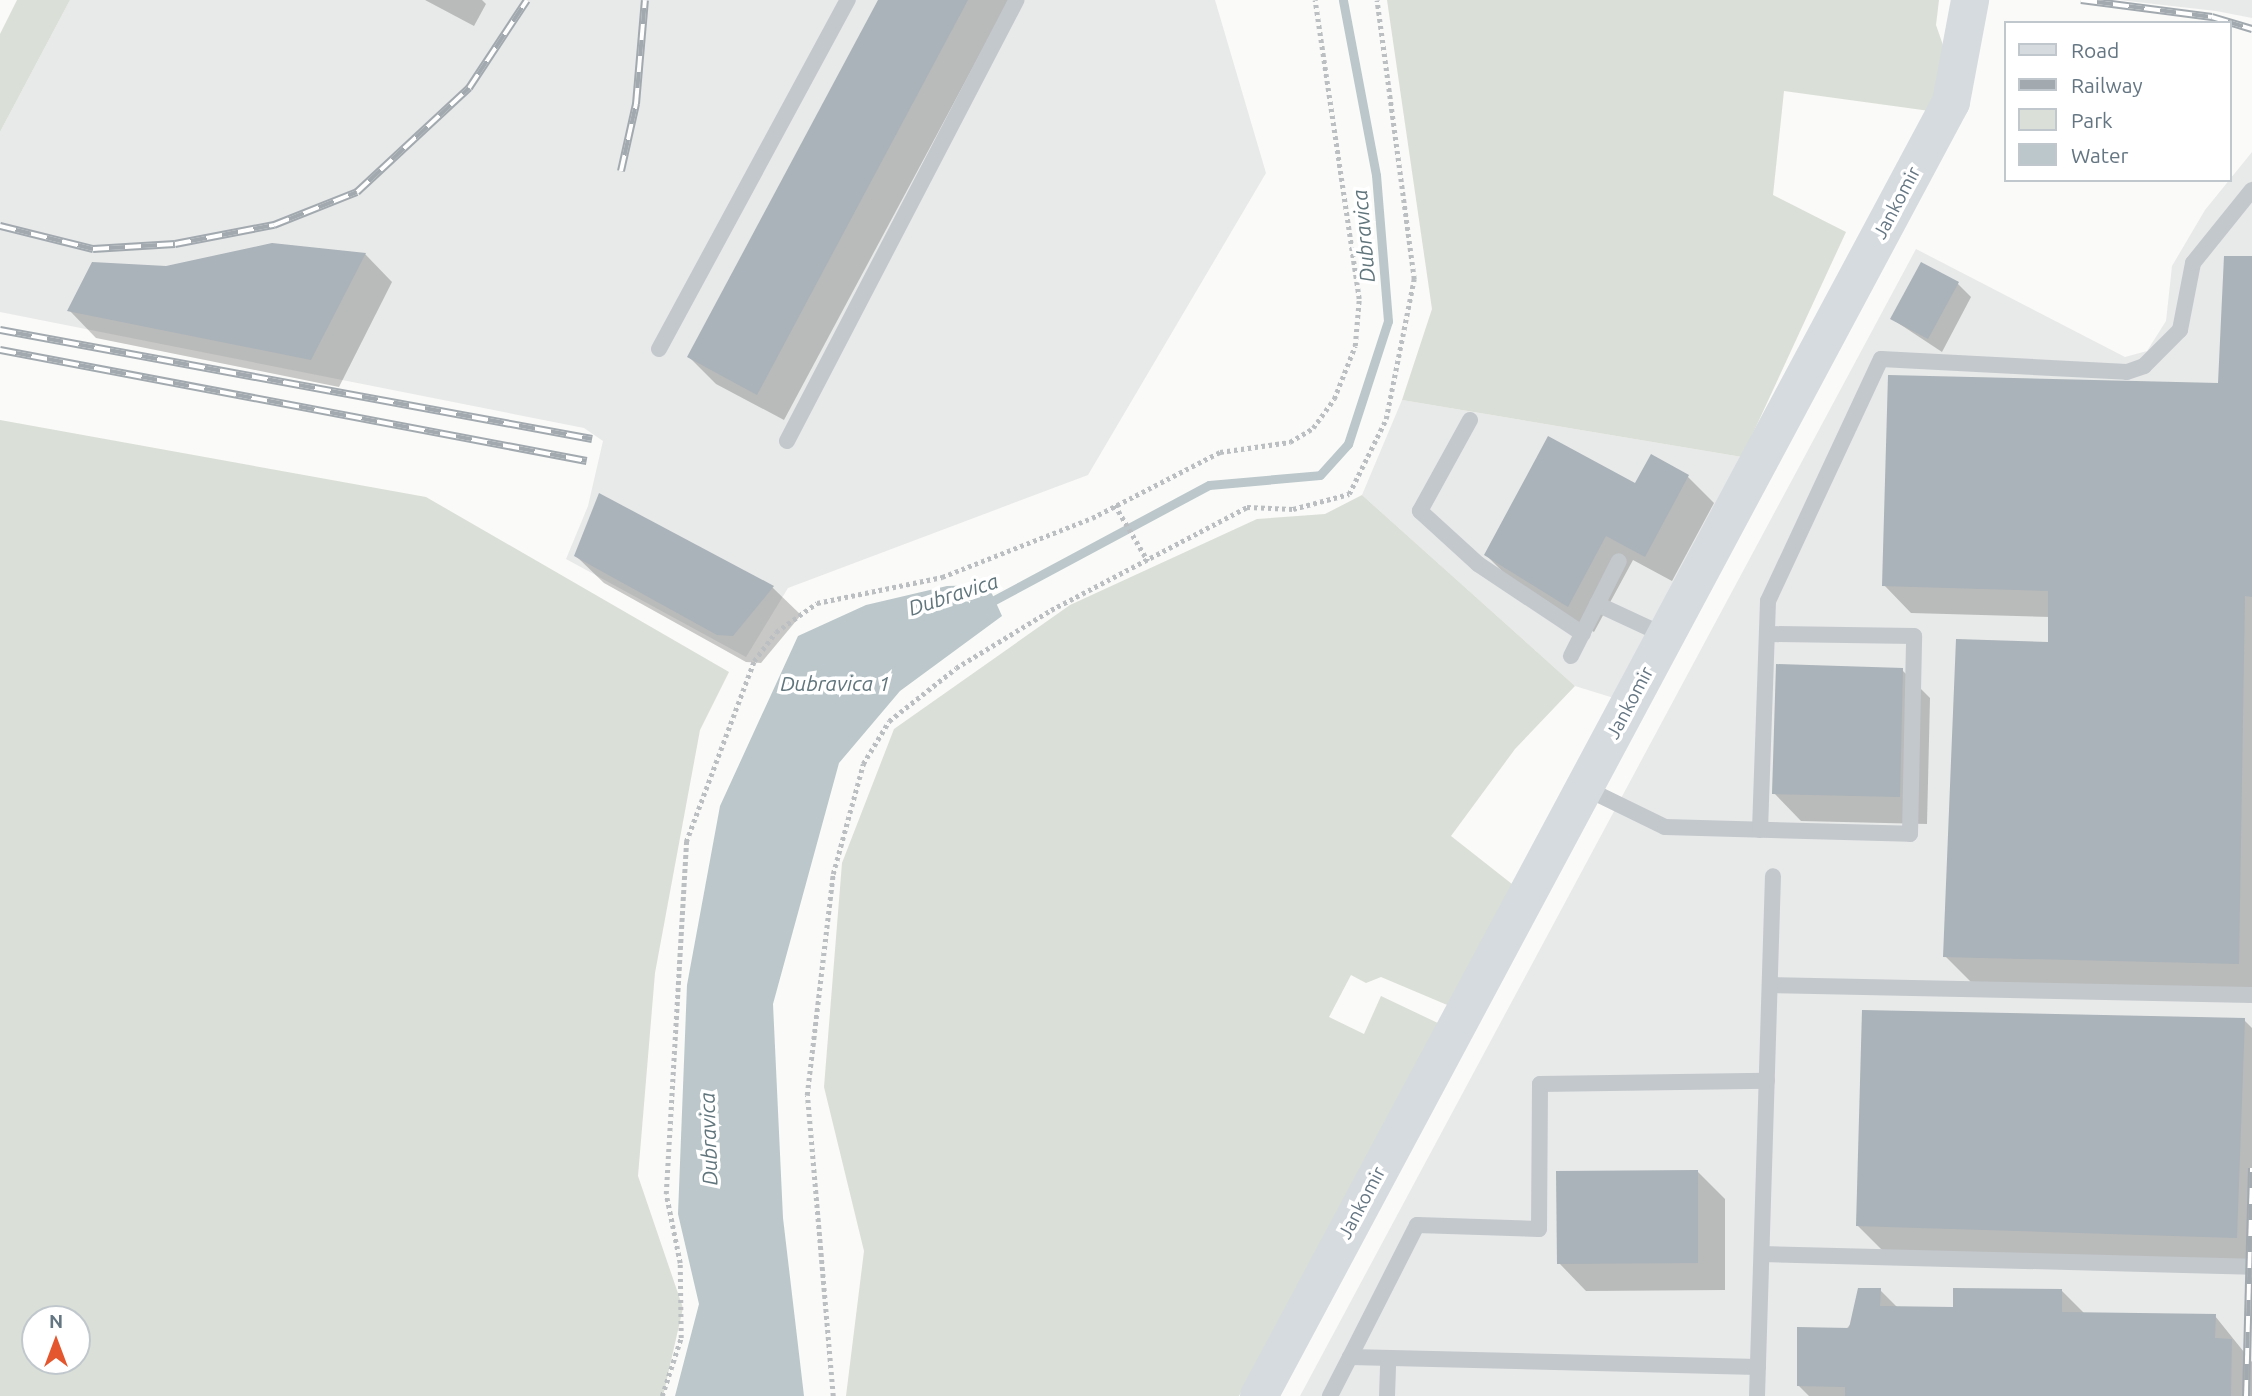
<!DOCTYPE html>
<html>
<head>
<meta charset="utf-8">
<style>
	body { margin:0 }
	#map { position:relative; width:2252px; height:1396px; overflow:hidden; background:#fafaf8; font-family:Ubuntu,sans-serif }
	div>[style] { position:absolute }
	.built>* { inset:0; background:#e8e9e9 }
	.green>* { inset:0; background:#dadfd7 }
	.water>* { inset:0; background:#bbc7cb }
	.shadow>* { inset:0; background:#0003 }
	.stream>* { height:9px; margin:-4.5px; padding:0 4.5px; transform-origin:4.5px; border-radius:4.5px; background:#bbc7cb }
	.building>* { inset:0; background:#aab3b9 }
	.path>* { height:4.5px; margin-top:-2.25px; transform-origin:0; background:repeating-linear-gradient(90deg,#bbbfc2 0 3.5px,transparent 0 7px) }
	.lane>* { height:16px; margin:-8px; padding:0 8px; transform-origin:8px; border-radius:8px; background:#c3c8cc }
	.secondary>* { height:38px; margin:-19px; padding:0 19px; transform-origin:19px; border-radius:19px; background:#d6dbdf }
	.rail>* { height:8px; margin-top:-4px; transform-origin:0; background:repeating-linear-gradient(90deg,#fff 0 16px,#a2aab0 0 32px); box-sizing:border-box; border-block:2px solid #a2aab0 }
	span { translate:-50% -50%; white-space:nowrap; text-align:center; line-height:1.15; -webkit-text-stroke:7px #fff; paint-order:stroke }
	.street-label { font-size:19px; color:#657683 }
	.water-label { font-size:21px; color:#60757c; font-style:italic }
	.legend { position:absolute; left:2004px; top:21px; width:228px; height:161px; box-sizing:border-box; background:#fff; border:2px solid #c1c8cd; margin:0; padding:9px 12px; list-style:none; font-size:21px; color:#657683 }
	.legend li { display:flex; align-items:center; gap:14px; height:35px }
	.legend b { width:35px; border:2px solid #c1c8cd }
	.north { position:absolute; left:21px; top:1305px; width:70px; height:70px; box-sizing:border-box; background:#fff; border:2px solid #c1c8cd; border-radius:50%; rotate:0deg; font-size:19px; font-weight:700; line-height:28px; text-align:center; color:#657683 }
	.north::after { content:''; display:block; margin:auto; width:24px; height:32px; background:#e4572e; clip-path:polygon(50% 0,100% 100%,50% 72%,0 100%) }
</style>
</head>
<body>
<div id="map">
	<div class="built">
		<i style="clip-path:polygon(70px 0,1215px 0,1266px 173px,1088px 475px,788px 588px,746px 657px,566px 559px,588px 506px,603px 441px,584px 428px,0 312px,0 132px)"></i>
		<i style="clip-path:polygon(2119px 0,2252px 0,2252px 18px,2216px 11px)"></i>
		<i style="clip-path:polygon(2252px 152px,2252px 1396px,1300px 1396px,1916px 249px,2125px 357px,2147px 351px,2166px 321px,2172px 266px,2205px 210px)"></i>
		<i style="clip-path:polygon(1402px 400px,1742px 457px,1617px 699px,1575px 686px,1362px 495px)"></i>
	</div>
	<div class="green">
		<i style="clip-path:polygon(17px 0,70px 0,0 132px,0 34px)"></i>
		<i style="clip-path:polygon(1387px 0,1939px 0,1936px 25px,1945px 51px,1930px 111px,1784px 91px,1773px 195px,1846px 232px,1742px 457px,1402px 400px,1432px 309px)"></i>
		<i style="clip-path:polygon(evenodd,0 420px,426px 497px,729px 672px,700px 730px,655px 973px,638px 1176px,683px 1308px,663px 1396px,0 1396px,0 420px,35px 1319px,77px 1319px,77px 1361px,35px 1361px,35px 1319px)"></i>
		<i style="clip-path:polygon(1362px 495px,1575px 686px,1515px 749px,1451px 836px,1517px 888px,1452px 1007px,1381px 977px,1366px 983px,1351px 975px,1329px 1017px,1364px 1034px,1381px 996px,1442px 1025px,1239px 1396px,846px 1396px,864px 1251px,824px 1087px,842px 863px,894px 729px,1070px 605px,1257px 519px,1325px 514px)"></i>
	</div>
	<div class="water">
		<i style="clip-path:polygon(988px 585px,1002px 616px,900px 691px,839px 763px,773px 1004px,783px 1218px,804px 1396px,675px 1396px,699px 1304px,678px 1214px,687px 985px,720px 806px,798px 636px,866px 605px,947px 586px)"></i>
	</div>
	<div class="shadow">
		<i style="clip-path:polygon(425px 0,482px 0,486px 4px,474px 26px)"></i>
		<i style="clip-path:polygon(883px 0,1009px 0,784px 420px,716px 384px,689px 357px)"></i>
		<i style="clip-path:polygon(365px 254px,392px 282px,339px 387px,96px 338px,69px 310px,166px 267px)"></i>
		<i style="clip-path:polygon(2252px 258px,2252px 990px,1973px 984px,1945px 956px,2050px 644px,2050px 617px,1911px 613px,1884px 585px,2220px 384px)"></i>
		<i style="clip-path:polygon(1957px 283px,1971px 297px,1942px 352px,1892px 319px)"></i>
		<i style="clip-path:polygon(1651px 457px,1688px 477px,1714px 503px,1672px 581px,1633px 560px,1594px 632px,1512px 581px,1486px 555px,1636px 485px)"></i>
		<i style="clip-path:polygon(600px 495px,773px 588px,801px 615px,761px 663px,746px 662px,604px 583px,576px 556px)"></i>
		<i style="clip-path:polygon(1902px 670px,1930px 698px,1927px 824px,1801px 821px,1774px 793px)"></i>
		<i style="clip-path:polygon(2244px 1020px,2252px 1028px,2252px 1264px,1885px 1253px,1858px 1226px)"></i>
		<i style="clip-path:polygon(1697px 1171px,1725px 1199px,1725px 1290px,1586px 1291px,1559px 1263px)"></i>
		<i style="clip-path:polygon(1880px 1290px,1898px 1308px,1955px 1309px,2062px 1291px,2085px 1314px,2215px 1316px,2252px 1362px,2252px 1396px,1809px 1396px,1798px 1385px)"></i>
	</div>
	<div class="stream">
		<i style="left:985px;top:605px;width:254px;rotate:-28.2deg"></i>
		<i style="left:1209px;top:485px;width:111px;rotate:-5.1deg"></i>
		<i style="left:1320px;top:475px;width:42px;rotate:-47.9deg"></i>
		<i style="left:1348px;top:444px;width:129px;rotate:-72deg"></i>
		<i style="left:1388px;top:321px;width:146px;rotate:-94.7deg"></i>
		<i style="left:1376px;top:175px;width:178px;rotate:-100.7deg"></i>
	</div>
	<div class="building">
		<i style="clip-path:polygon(878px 0,968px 0,757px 395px,687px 357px)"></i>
		<i style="clip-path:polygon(272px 243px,366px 253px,311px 360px,67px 311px,92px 262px,166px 266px)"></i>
		<i style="clip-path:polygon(2224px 256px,2252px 256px,2252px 597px,2245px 596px,2239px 964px,1943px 957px,1956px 639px,2048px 642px,2048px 591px,1882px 586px,1888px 375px,2218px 383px)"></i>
		<i style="clip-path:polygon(1921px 262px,1959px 282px,1928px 339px,1890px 319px)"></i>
		<i style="clip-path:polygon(1548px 436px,1635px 483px,1651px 454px,1689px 475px,1645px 557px,1606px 536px,1568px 607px,1484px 555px)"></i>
		<i style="clip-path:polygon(599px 493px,774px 586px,733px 636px,717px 635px,574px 556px)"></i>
		<i style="clip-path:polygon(1776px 664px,1903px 668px,1900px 797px,1772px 794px)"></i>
		<i style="clip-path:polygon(1862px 1010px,2245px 1018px,2237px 1238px,1856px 1226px)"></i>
		<i style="clip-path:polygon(1698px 1170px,1698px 1263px,1557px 1264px,1556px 1171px)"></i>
		<i style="clip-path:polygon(1858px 1288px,1881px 1288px,1880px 1306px,1953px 1307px,1953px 1288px,2062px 1289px,2062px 1312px,2216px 1314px,2215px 1338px,2232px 1339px,2231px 1396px,1845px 1396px,1845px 1387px,1797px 1386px,1797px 1327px,1849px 1328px)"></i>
	</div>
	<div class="path">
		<i style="left:1115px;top:505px;width:65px;rotate:59.5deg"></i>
		<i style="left:662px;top:1396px;width:61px;rotate:-71.9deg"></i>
		<i style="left:681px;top:1338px;width:75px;rotate:-90.8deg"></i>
		<i style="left:680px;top:1263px;width:70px;rotate:-101.5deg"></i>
		<i style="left:666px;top:1194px;width:353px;rotate:-86.7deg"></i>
		<i style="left:686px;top:842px;width:193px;rotate:-69.4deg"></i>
		<i style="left:754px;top:661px;width:36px;rotate:-53deg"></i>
		<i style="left:776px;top:632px;width:50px;rotate:-35.3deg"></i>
		<i style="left:817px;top:603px;width:128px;rotate:-11.7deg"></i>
		<i style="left:942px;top:577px;width:161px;rotate:-21.5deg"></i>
		<i style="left:1092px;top:518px;width:144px;rotate:-27.3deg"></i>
		<i style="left:1220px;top:452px;width:71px;rotate:-8.1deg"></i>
		<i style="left:1290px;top:442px;width:27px;rotate:-31deg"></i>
		<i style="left:1313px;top:428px;width:36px;rotate:-54deg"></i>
		<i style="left:1334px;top:399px;width:57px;rotate:-68.4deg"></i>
		<i style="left:1355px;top:346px;width:47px;rotate:-85.1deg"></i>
		<i style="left:1359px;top:299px;width:302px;rotate:-98.4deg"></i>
		<i style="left:833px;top:1396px;width:302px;rotate:-94.9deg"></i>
		<i style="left:807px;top:1095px;width:223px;rotate:-83.3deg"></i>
		<i style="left:833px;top:874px;width:114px;rotate:-74.7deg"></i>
		<i style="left:863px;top:764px;width:50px;rotate:-58.8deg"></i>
		<i style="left:889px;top:721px;width:85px;rotate:-38.3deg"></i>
		<i style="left:956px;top:668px;width:111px;rotate:-31.4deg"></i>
		<i style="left:1051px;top:610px;width:221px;rotate:-27.7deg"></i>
		<i style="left:1247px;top:507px;width:46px;rotate:2.5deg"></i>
		<i style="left:1293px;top:509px;width:58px;rotate:-15deg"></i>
		<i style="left:1349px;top:494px;width:84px;rotate:-63.7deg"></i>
		<i style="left:1386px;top:419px;width:143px;rotate:-78.7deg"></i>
		<i style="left:1414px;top:279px;width:281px;rotate:-97.6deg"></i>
	</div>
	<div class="lane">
		<i style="left:659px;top:349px;width:397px;rotate:-61.6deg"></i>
		<i style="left:1470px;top:420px;width:104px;rotate:118.8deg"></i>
		<i style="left:1420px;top:511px;width:79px;rotate:42.4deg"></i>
		<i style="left:1478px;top:564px;width:126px;rotate:33.7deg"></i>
		<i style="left:787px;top:441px;width:497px;rotate:-62.5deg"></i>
		<i style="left:1597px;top:604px;width:76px;rotate:24.9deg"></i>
		<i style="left:1571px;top:656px;width:106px;rotate:-63.2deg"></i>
		<i style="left:1585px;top:788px;width:89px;rotate:26deg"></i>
		<i style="left:1665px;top:827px;width:245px;rotate:1.6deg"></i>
		<i style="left:1910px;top:834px;width:198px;rotate:-88.8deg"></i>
		<i style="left:1914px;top:636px;width:147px;rotate:-179.2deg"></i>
		<i style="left:1760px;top:830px;width:229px;rotate:-88deg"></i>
		<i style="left:1768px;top:601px;width:267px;rotate:-65deg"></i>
		<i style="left:1881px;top:359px;width:246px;rotate:3deg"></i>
		<i style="left:2127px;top:372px;width:18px;rotate:-19deg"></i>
		<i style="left:2144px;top:366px;width:51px;rotate:-45deg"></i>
		<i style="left:2180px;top:330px;width:68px;rotate:-79deg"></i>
		<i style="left:2193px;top:263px;width:94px;rotate:-51.1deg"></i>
		<i style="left:1770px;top:985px;width:482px;rotate:1.2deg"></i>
		<i style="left:1762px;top:1254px;width:490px;rotate:1.5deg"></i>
		<i style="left:1350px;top:1357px;width:148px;rotate:-63.1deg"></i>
		<i style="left:1417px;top:1225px;width:122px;rotate:1.9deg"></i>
		<i style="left:1539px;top:1229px;width:145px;rotate:-89.6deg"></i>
		<i style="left:1540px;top:1084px;width:227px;rotate:-0.8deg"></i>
		<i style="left:1330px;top:1396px;width:44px;rotate:-62.9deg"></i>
		<i style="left:1350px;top:1357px;width:408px;rotate:1.4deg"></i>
		<i style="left:1387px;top:1396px;width:38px;rotate:-88deg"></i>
		<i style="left:1757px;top:1396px;width:520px;rotate:-88.24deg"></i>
	</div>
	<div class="secondary">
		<i style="left:1259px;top:1396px;width:1467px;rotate:-61.86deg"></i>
		<i style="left:1951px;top:102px;width:104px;rotate:-79.4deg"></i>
	</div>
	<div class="rail">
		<i style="left:2081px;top:0;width:132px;rotate:7.4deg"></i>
		<i style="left:2212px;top:17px;width:42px;rotate:16.7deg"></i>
		<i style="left:621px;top:171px;width:69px;rotate:-77.4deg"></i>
		<i style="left:636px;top:104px;width:104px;rotate:-85.1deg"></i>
		<i style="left:0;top:226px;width:96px;rotate:13.9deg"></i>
		<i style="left:93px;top:249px;width:82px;rotate:-3.5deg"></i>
		<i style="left:175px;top:244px;width:101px;rotate:-10.9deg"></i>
		<i style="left:274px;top:225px;width:89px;rotate:-21.7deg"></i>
		<i style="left:357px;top:192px;width:153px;rotate:-42.9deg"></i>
		<i style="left:469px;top:88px;width:105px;rotate:-56.6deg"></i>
		<i style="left:0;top:330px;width:602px;rotate:10.43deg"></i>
		<i style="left:0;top:350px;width:597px;rotate:10.71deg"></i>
		<i style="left:2246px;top:1396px;width:228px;rotate:-88.5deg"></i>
	</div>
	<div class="street-label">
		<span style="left:1897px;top:203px;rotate:-62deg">Jankomir</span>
		<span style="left:1630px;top:703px;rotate:-62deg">Jankomir</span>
		<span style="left:1362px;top:1203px;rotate:-62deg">Jankomir</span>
	</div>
	<div class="water-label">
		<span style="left:1363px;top:236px;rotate:-95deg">Dubravica</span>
		<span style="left:953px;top:594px;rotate:-18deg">Dubravica</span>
		<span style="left:835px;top:683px">Dubravica 1</span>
		<span style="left:708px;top:1139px;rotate:-92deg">Dubravica</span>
	</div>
	<ul class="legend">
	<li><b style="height:9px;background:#d6dbdf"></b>Road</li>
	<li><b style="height:9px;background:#a2aab0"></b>Railway</li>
	<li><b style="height:19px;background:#dadfd7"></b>Park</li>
	<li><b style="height:19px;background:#bbc7cb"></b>Water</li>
	</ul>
	<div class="north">N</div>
</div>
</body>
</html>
